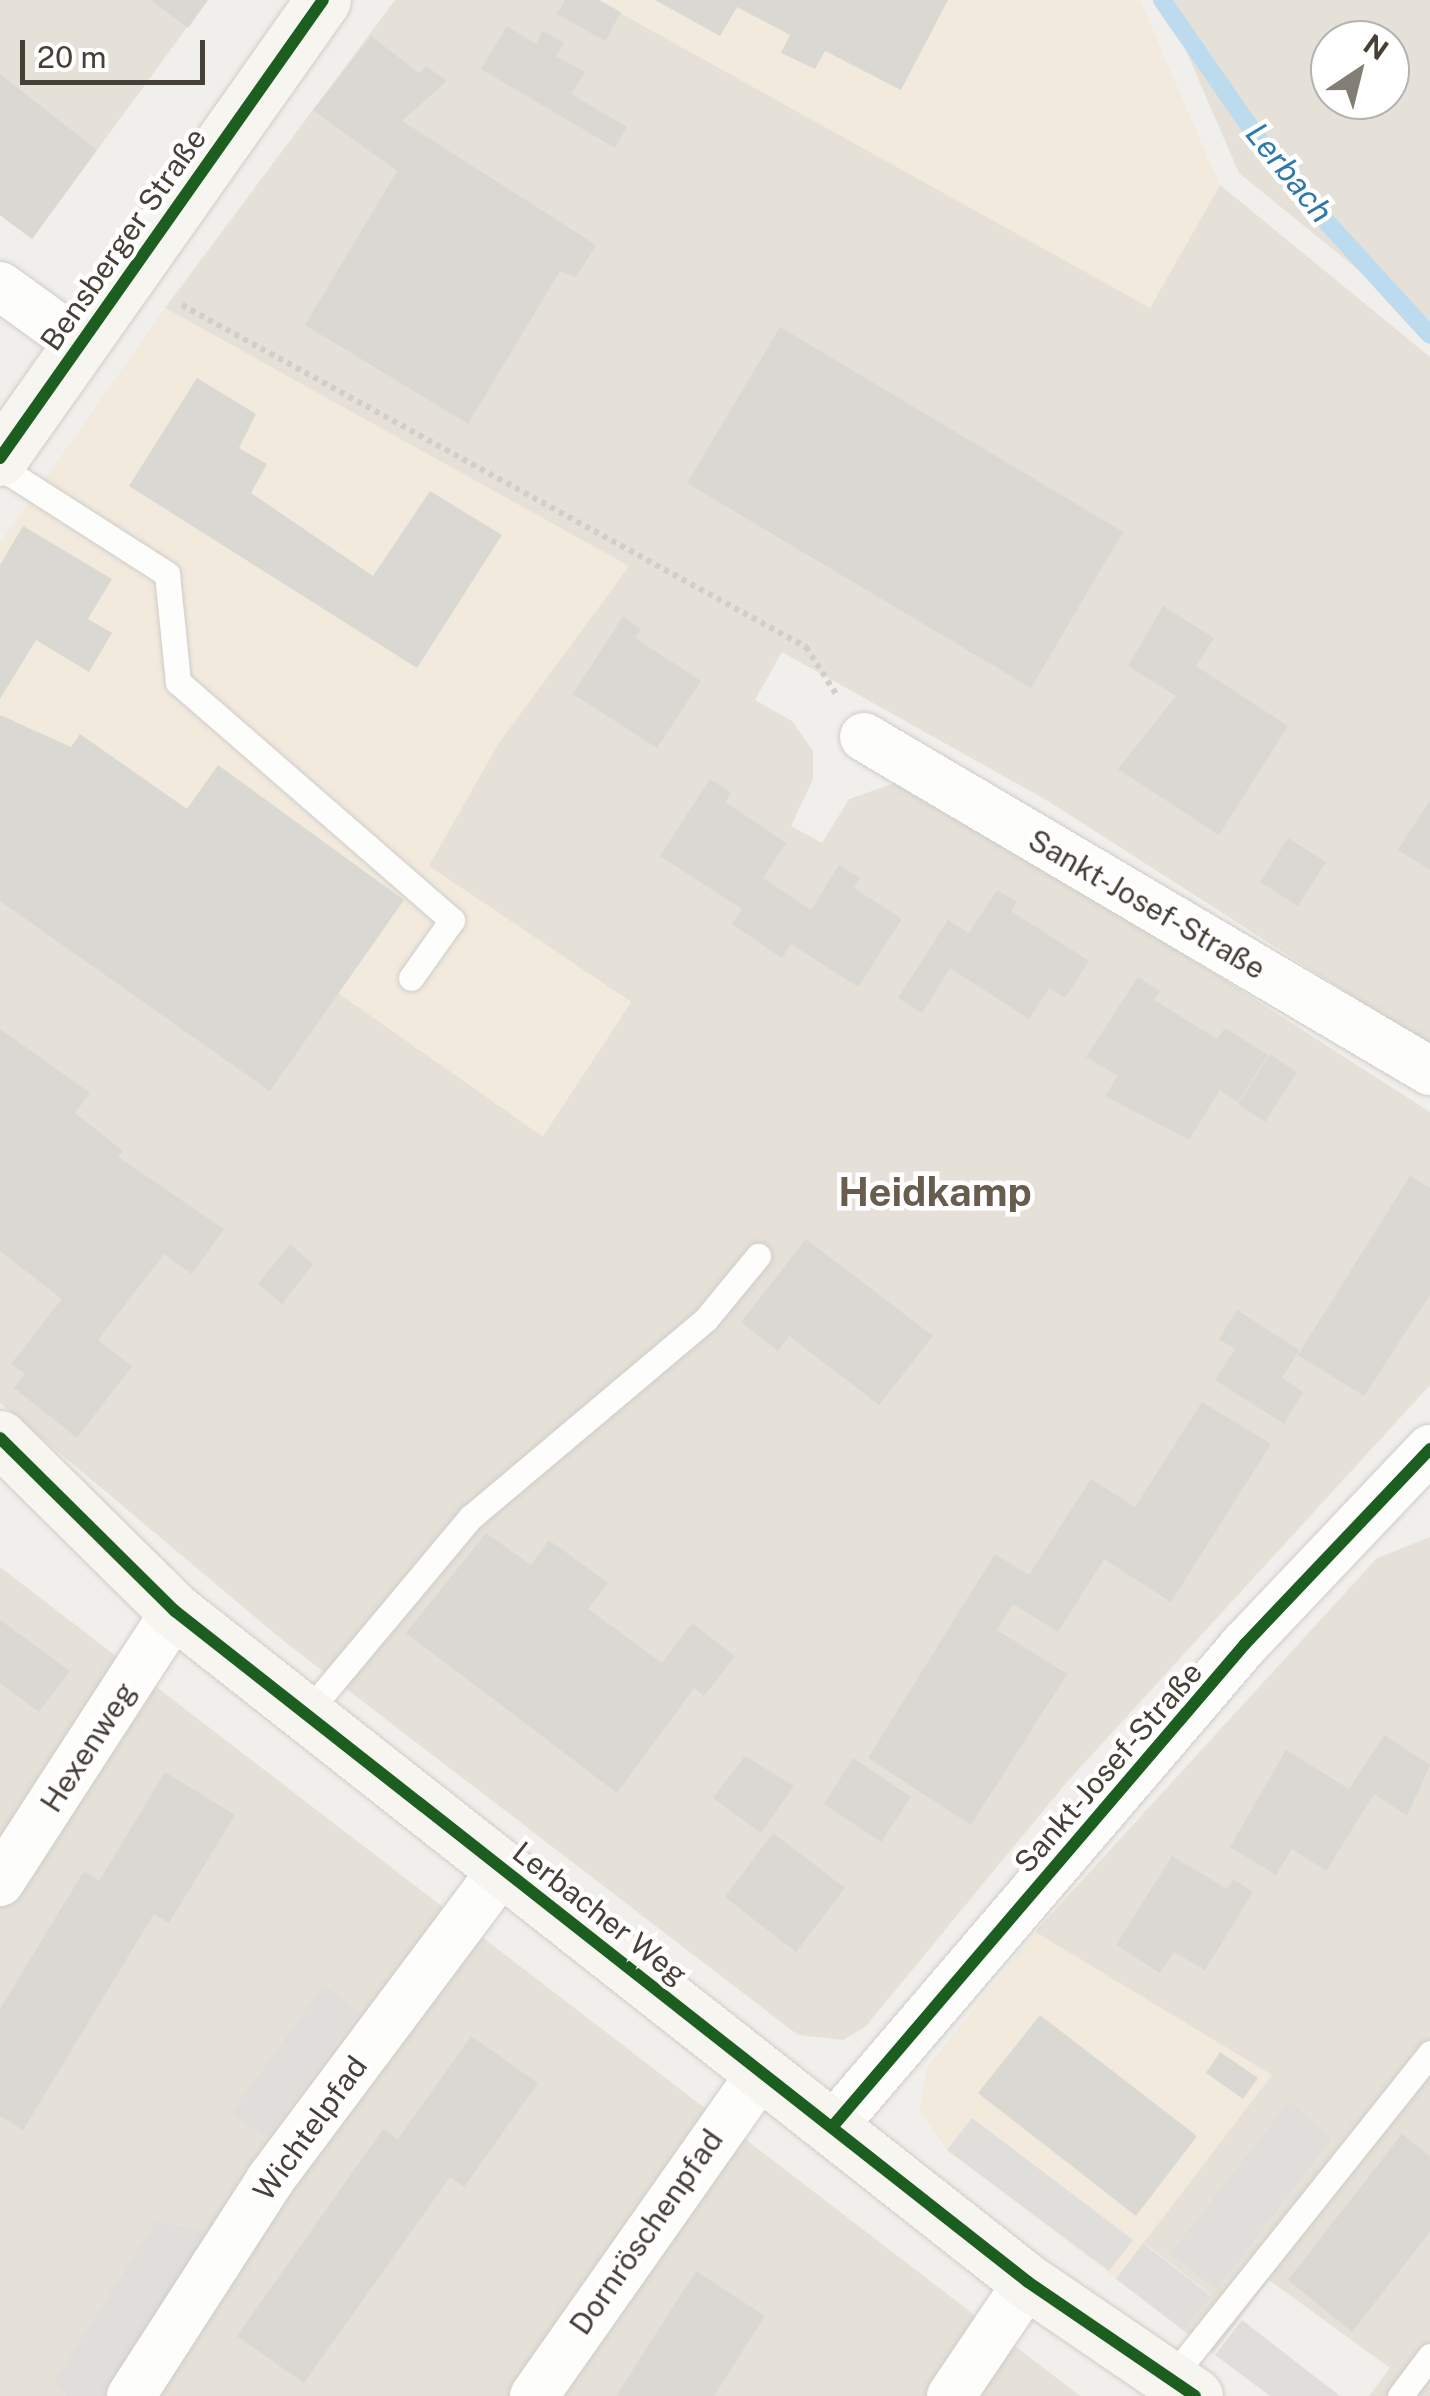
<!DOCTYPE html>
<html>
<head>
<meta charset="utf-8">
<style>
	body { margin:0 }
	#map { position:relative; width:1430px; height:2396px; overflow:hidden; background:#f1efeb; font-family:"Public Sans",sans-serif }
	div>[style] { position:absolute }
	.residential>* { inset:0; background:#e5e0d8 }
	.commercial>* { inset:0; background:#f3eade }
	.parking>* { inset:0; background:#e0deda }
	.stream>* { height:18px; margin:-9px; padding:0 9px; transform-origin:9px; border-radius:9px; background:#bcdbee }
	.building>* { inset:0; background:#dad8d3 }
	.path>* { height:6px; margin-top:-3px; transform-origin:0; background:repeating-linear-gradient(90deg,#d1cfca 0 5px,transparent 0 10px) }
	.roads { filter:drop-shadow(0 0 2px #cfccc8) drop-shadow(0 0 2px #cfccc8) }
	.lane>* { height:25px; margin:-12.5px; padding:0 12.5px; transform-origin:12.5px; border-radius:12.5px; background:#fdfdfc }
	.street>* { height:48px; margin:-24px; padding:0 24px; transform-origin:24px; border-radius:24px; background:#fdfdfc }
	.secondary>* { height:55px; margin:-27.5px; padding:0 27.5px; transform-origin:27.5px; border-radius:27.5px; background:#f7f5ef }
	.cycleway>* { height:12px; margin:-6px; padding:0 6px; transform-origin:6px; border-radius:6px; background:#1b5e20 }
	span { translate:-50% -50%; white-space:nowrap; text-align:center; line-height:1.15; -webkit-text-stroke:9px #fff; paint-order:stroke }
	.street-label { font-size:30px; color:#474036 }
	.water-label { font-size:32px; color:#2f79aa; font-style:italic }
	.district-label { font-size:40px; color:#695e4e; font-weight:700 }
	.north { position:absolute; left:1310px; top:20px; width:100px; height:100px; box-sizing:border-box; background:#fff; border:2px solid #b5b3af; border-radius:50%; rotate:35deg; font-size:28px; font-weight:700; line-height:40px; text-align:center; color:#474036 }
	.north::after { content:''; display:block; margin:auto; width:35px; height:45px; background:#827d75; clip-path:polygon(50% 0,100% 100%,50% 72%,0 100%) }
	.scale { position:absolute; left:20px; top:40px; width:185px; height:45px; box-sizing:border-box; border:5px solid #474036; border-top:0; padding-left:12px; font-size:30px; line-height:35px; white-space:nowrap; color:#474036; -webkit-text-stroke:8px #fff; paint-order:stroke }
</style>
</head>
<body>
<div id="map">
	<div class="residential">
		<i style="clip-path:polygon(0 0,207px 0,32px 239px,0 215px)"></i>
		<i style="clip-path:polygon(395px 0,597px 0,1150px 307px,1220px 185px,1430px 357px,1430px 1046px,1048px 801px,782px 652px,755px 700px,792px 721px,813px 751px,813px 779px,791px 826px,822px 843px,849px 799px,895px 783px,1002px 837px,1430px 1112px,1430px 1385px,1066px 1783px,866px 2026px,843px 2040px,798px 2035px,285px 1642px,0 1403px,0 756px,543px 1136px,631px 1002px,428px 866px,498px 744px,628px 567px,165px 308px)"></i>
		<i style="clip-path:polygon(evenodd,1164px 0,1430px 0,1430px 328px,1239px 173px,1164px 0,1330px 40px,1390px 40px,1390px 100px,1330px 100px,1330px 40px)"></i>
		<i style="clip-path:polygon(1430px 1537px,1430px 2396px,1369px 2396px,1390px 2368px,1269px 2280px,1213px 2354px,1184px 2331px,1211px 2295px,1143px 2242px,1271px 2075px,1035px 1932px,1377px 1558px)"></i>
		<i style="clip-path:polygon(0 1567px,1080px 2396px,0 2396px)"></i>
	</div>
	<div class="commercial">
		<i style="clip-path:polygon(597px 0,1140px 0,1220px 185px,1150px 308px)"></i>
		<i style="clip-path:polygon(165px 308px,629px 566px,498px 744px,429px 866px,631px 1002px,542px 1136px,0 756px,0 543px)"></i>
		<i style="clip-path:polygon(1035px 1932px,1272px 2075px,1116px 2279px,947px 2150px,919px 2110px,927px 2067px)"></i>
	</div>
	<div class="parking">
		<i style="clip-path:polygon(324px 1985px,359px 2011px,266px 2138px,231px 2113px)"></i>
		<i style="clip-path:polygon(1289px 2102px,1332px 2138px,1217px 2289px,1170px 2254px)"></i>
		<i style="clip-path:polygon(972px 2118px,1133px 2240px,1109px 2271px,947px 2150px)"></i>
		<i style="clip-path:polygon(156px 2222px,214px 2232px,108px 2396px,66px 2396px,55px 2380px)"></i>
		<i style="clip-path:polygon(1143px 2243px,1211px 2296px,1184px 2331px,1116px 2279px)"></i>
		<i style="clip-path:polygon(1242px 2320px,1340px 2396px,1270px 2396px,1215px 2355px)"></i>
	</div>
	<div class="stream">
		<i style="left:1162px;top:0;width:211px;rotate:55.3deg"></i>
		<i style="left:1282px;top:173px;width:219px;rotate:47.6deg"></i>
	</div>
	<div class="building">
		<i style="clip-path:polygon(150px 0,208px 0,188px 28px)"></i>
		<i style="clip-path:polygon(565px 0,599px 0,621px 12px,605px 41px,557px 14px)"></i>
		<i style="clip-path:polygon(655px 0,948px 0,901px 90px,825px 51px,815px 69px,781px 53px,790px 35px,737px 7px,720px 36px)"></i>
		<i style="clip-path:polygon(507px 26px,536px 44px,543px 31px,564px 43px,556px 56px,585px 72px,571px 94px,627px 127px,615px 148px,481px 69px)"></i>
		<i style="clip-path:polygon(371px 36px,419px 73px,426px 66px,447px 81px,402px 121px,596px 245px,576px 277px,560px 271px,468px 424px,305px 325px,397px 171px,313px 110px)"></i>
		<i style="clip-path:polygon(0 74px,97px 150px,32px 239px,0 215px)"></i>
		<i style="clip-path:polygon(780px 327px,1123px 532px,1031px 688px,687px 483px)"></i>
		<i style="clip-path:polygon(197px 378px,256px 414px,239px 448px,267px 464px,251px 493px,373px 576px,430px 491px,502px 535px,417px 668px,129px 486px)"></i>
		<i style="clip-path:polygon(23px 526px,112px 579px,88px 619px,112px 633px,89px 672px,36px 640px,0 699px,0 565px)"></i>
		<i style="clip-path:polygon(1163px 606px,1214px 638px,1196px 666px,1288px 726px,1219px 835px,1118px 769px,1176px 696px,1128px 666px)"></i>
		<i style="clip-path:polygon(623px 616px,641px 629px,635px 638px,701px 681px,657px 748px,573px 694px)"></i>
		<i style="clip-path:polygon(0 715px,71px 747px,80px 734px,187px 809px,218px 765px,404px 900px,270px 1091px,0 901px)"></i>
		<i style="clip-path:polygon(710px 779px,731px 793px,725px 802px,786px 843px,763px 878px,811px 910px,839px 865px,860px 878px,854px 888px,902px 919px,858px 987px,791px 944px,782px 958px,732px 924px,742px 909px,660px 856px)"></i>
		<i style="clip-path:polygon(1430px 800px,1430px 870px,1398px 850px)"></i>
		<i style="clip-path:polygon(1288px 838px,1326px 862px,1298px 906px,1260px 882px)"></i>
		<i style="clip-path:polygon(997px 890px,1017px 902px,1011px 911px,1089px 961px,1065px 998px,1049px 988px,1029px 1019px,950px 968px,922px 1013px,898px 998px,948px 920px,969px 933px)"></i>
		<i style="clip-path:polygon(1138px 977px,1160px 991px,1154px 1000px,1217px 1039px,1225px 1028px,1268px 1055px,1238px 1102px,1220px 1090px,1189px 1140px,1105px 1096px,1118px 1076px,1086px 1057px)"></i>
		<i style="clip-path:polygon(0 1029px,90px 1093px,75px 1113px,123px 1151px,118px 1157px,224px 1229px,192px 1274px,164px 1254px,98px 1340px,132px 1366px,77px 1438px,14px 1388px,25px 1374px,11px 1364px,62px 1299px,0 1251px)"></i>
		<i style="clip-path:polygon(1270px 1054px,1297px 1072px,1265px 1122px,1238px 1104px)"></i>
		<i style="clip-path:polygon(1410px 1176px,1430px 1188px,1430px 1295px,1364px 1396px,1298px 1355px)"></i>
		<i style="clip-path:polygon(806px 1239px,933px 1336px,879px 1405px,789px 1336px,778px 1351px,741px 1322px)"></i>
		<i style="clip-path:polygon(290px 1244px,313px 1264px,282px 1304px,258px 1284px)"></i>
		<i style="clip-path:polygon(1237px 1310px,1299px 1350px,1282px 1378px,1303px 1392px,1284px 1424px,1215px 1380px,1235px 1349px,1219px 1339px)"></i>
		<i style="clip-path:polygon(1202px 1402px,1271px 1444px,1171px 1602px,1104px 1559px,1058px 1632px,1013px 1604px,997px 1630px,1067px 1674px,971px 1825px,868px 1758px,995px 1554px,1029px 1575px,1091px 1479px,1135px 1507px)"></i>
		<i style="clip-path:polygon(486px 1533px,531px 1565px,549px 1540px,608px 1583px,588px 1609px,662px 1663px,692px 1623px,735px 1656px,704px 1696px,694px 1688px,617px 1793px,406px 1633px)"></i>
		<i style="clip-path:polygon(0 1620px,70px 1671px,39px 1712px,0 1683px)"></i>
		<i style="clip-path:polygon(1384px 1735px,1430px 1765px,1407px 1816px,1374px 1794px,1326px 1871px,1292px 1849px,1276px 1875px,1230px 1847px,1286px 1750px,1349px 1789px)"></i>
		<i style="clip-path:polygon(745px 1756px,794px 1786px,761px 1833px,713px 1798px)"></i>
		<i style="clip-path:polygon(853px 1758px,911px 1797px,881px 1842px,824px 1804px)"></i>
		<i style="clip-path:polygon(165px 1772px,235px 1815px,169px 1923px,154px 1914px,23px 2130px,0 2116px,0 2009px,84px 1871px,99px 1881px)"></i>
		<i style="clip-path:polygon(773px 1833px,845px 1888px,796px 1952px,725px 1897px)"></i>
		<i style="clip-path:polygon(1172px 1856px,1227px 1889px,1233px 1879px,1253px 1892px,1205px 1970px,1174px 1952px,1160px 1973px,1116px 1945px)"></i>
		<i style="clip-path:polygon(1040px 2015px,1197px 2136px,1136px 2216px,978px 2093px)"></i>
		<i style="clip-path:polygon(471px 2036px,538px 2083px,464px 2187px,450px 2177px,304px 2383px,237px 2336px,383px 2129px,398px 2139px)"></i>
		<i style="clip-path:polygon(1220px 2052px,1258px 2078px,1243px 2099px,1206px 2073px)"></i>
		<i style="clip-path:polygon(1402px 2134px,1430px 2156px,1430px 2232px,1352px 2332px,1288px 2280px)"></i>
		<i style="clip-path:polygon(696px 2271px,765px 2316px,714px 2396px,616px 2396px)"></i>
	</div>
	<div class="path">
		<i style="left:182px;top:305px;width:712px;rotate:28.73deg"></i>
		<i style="left:806px;top:647px;width:56px;rotate:57.4deg"></i>
	</div>
	<div class="roads">
		<div class="lane">
			<i style="left:0;top:467px;width:198px;rotate:32.6deg"></i>
			<i style="left:167px;top:574px;width:109px;rotate:84.2deg"></i>
			<i style="left:178px;top:682px;width:363px;rotate:41deg"></i>
			<i style="left:452px;top:920px;width:71px;rotate:125.3deg"></i>
			<i style="left:306px;top:1714px;width:257px;rotate:-50.1deg"></i>
			<i style="left:471px;top:1517px;width:307px;rotate:-40.1deg"></i>
			<i style="left:706px;top:1319px;width:82px;rotate:-50.5deg"></i>
			<i style="left:1171px;top:2378px;width:416px;rotate:-51.4deg"></i>
			<i style="left:1400px;top:2396px;width:50px;rotate:-53.1deg"></i>
		</div>
		<div class="street">
			<i style="left:0;top:286px;width:97px;rotate:35.8deg"></i>
			<i style="left:864px;top:737px;width:657px;rotate:30.55deg"></i>
			<i style="left:0;top:1882px;width:323px;rotate:-57.1deg"></i>
			<i style="left:833px;top:2126px;width:634px;rotate:-49.48deg"></i>
			<i style="left:1245px;top:1644px;width:269px;rotate:-46.5deg"></i>
			<i style="left:131px;top:2396px;width:257px;rotate:-57.2deg"></i>
			<i style="left:270px;top:2180px;width:389px;rotate:-53.2deg"></i>
			<i style="left:534px;top:2396px;width:398px;rotate:-54.9deg"></i>
			<i style="left:951px;top:2396px;width:138px;rotate:-56deg"></i>
		</div>
		<div class="secondary">
			<i style="left:0;top:458px;width:560px;rotate:-54.81deg"></i>
			<i style="left:0;top:1438px;width:246px;rotate:44.7deg"></i>
			<i style="left:175px;top:1611px;width:1085px;rotate:38.19deg"></i>
			<i style="left:1028px;top:2282px;width:202px;rotate:34.3deg"></i>
		</div>
	</div>
	<div class="cycleway">
		<i style="left:0;top:458px;width:560px;rotate:-54.81deg"></i>
		<i style="left:0;top:1438px;width:246px;rotate:44.7deg"></i>
		<i style="left:175px;top:1611px;width:1085px;rotate:38.19deg"></i>
		<i style="left:1028px;top:2282px;width:202px;rotate:34.3deg"></i>
		<i style="left:833px;top:2126px;width:634px;rotate:-49.48deg"></i>
		<i style="left:1245px;top:1644px;width:269px;rotate:-46.5deg"></i>
	</div>
	<div class="street-label">
		<span style="left:123px;top:239px;rotate:-55deg">Bensberger Straße</span>
		<span style="left:1147px;top:904px;rotate:30deg">Sankt-Josef-Straße</span>
		<span style="left:88px;top:1747px;rotate:-57deg">Hexenweg</span>
		<span style="left:1108px;top:1767px;rotate:-49deg">Sankt-Josef-Straße</span>
		<span style="left:600px;top:1913px;rotate:38deg">Lerbacher Weg</span>
		<span style="left:310px;top:2128px;rotate:-54deg">Wichtelpfad</span>
		<span style="left:646px;top:2232px;rotate:-55deg">Dornröschenpfad</span>
	</div>
	<div class="water-label">
		<span style="left:1289px;top:173px;rotate:51deg">Lerbach</span>
	</div>
	<div class="district-label">
		<span style="left:935px;top:1192px">Heidkamp</span>
	</div>
	<div class="north">N</div>
	<div class="scale">20 m</div>
</div>
</body>
</html>
